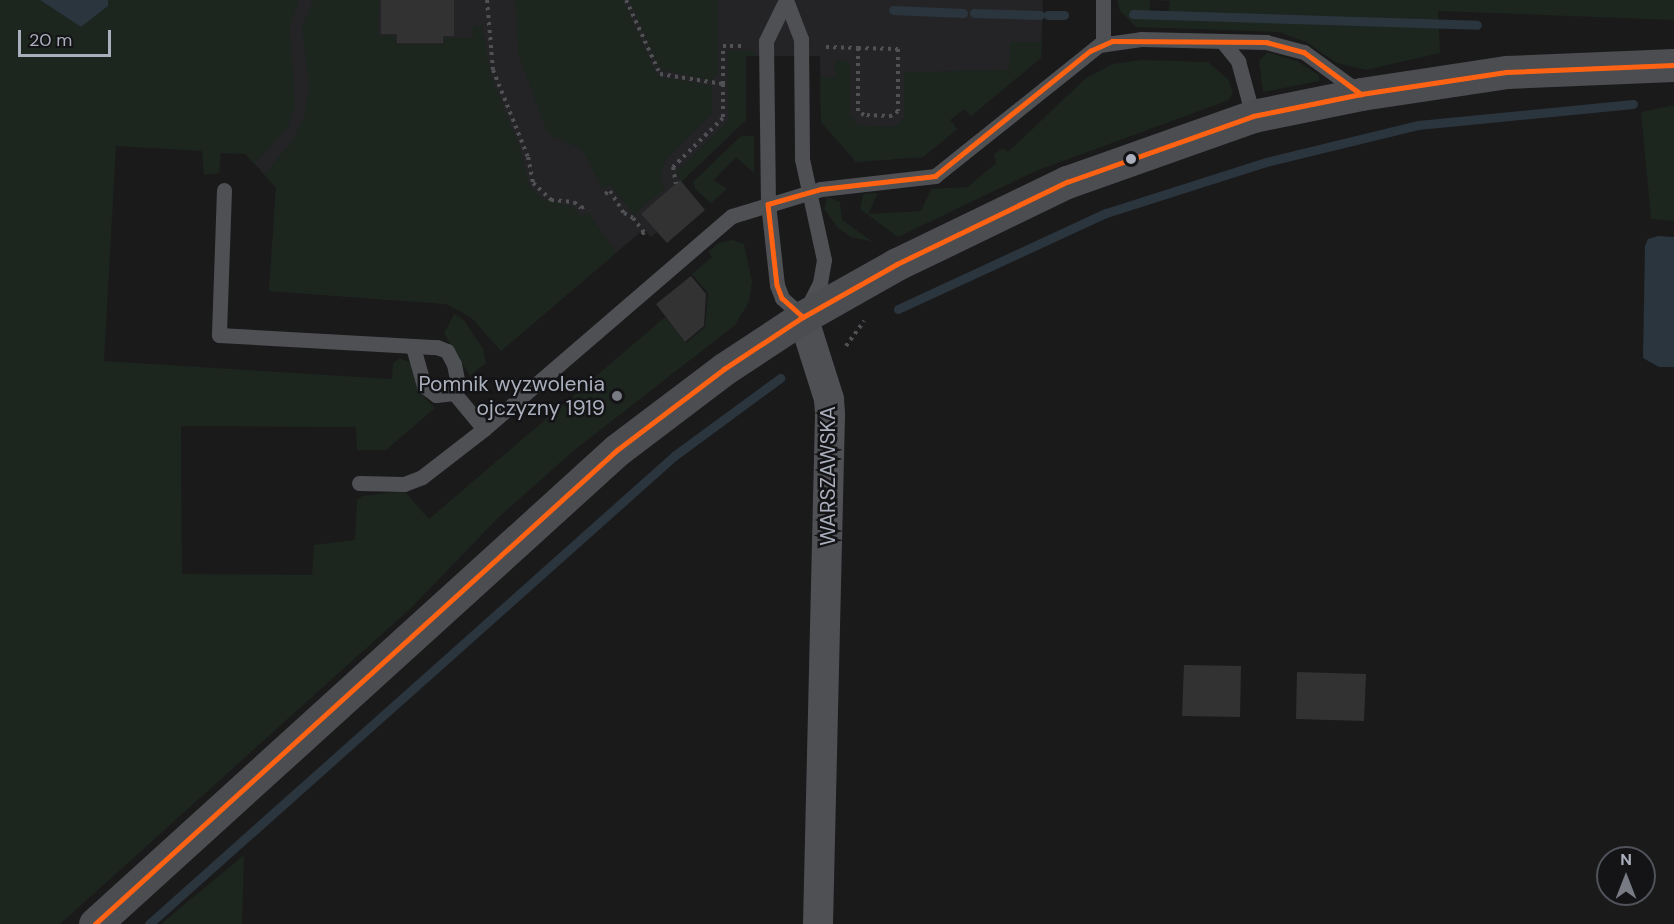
<!DOCTYPE html>
<html>
<head>
<meta charset="utf-8">
<style>
	body { margin:0 }
	#map { position:relative; width:1674px; height:924px; overflow:hidden; background:#1a1a1b; font-family:"DM Sans",sans-serif }
	div>[style] { position:absolute }
	.built>* { inset:0; background:#242427 }
	.green>* { inset:0; background:#1d251f }
	.water>* { inset:0; background:#2b353e }
	.stream>* { height:9px; margin:-4.5px; padding:0 4.5px; transform-origin:4.5px; border-radius:4.5px; background:#2b353e }
	.building>* { inset:0; background:#323233 }
	.path>* { height:4px; margin-top:-2px; transform-origin:0; background:repeating-linear-gradient(90deg,#505155 0 3px,transparent 0 7.5px) }
	.service>* { height:15px; margin:-7.5px; padding:0 7.5px; transform-origin:7.5px; border-radius:7.5px; background:#4e5054 }
	.minor>* { height:30px; margin:-15px; padding:0 15px; transform-origin:15px; border-radius:15px; background:#4e5054 }
	.secondary>* { height:33px; margin:-16.5px; padding:0 16.5px; transform-origin:16.5px; border-radius:16.5px; background:#4c4d51 }
	.bus-1>* { height:4.5px; margin:-2.25px; padding:0 2.25px; transform-origin:2.25px; border-radius:2.25px; background:#ff6213 }
	.dots>* { width:16px; height:16px; translate:-50% -50%; box-sizing:border-box; border:3px solid #141417; border-radius:50% }
	span { translate:-50% -50%; white-space:nowrap; text-align:center; line-height:1.15; -webkit-text-stroke:5px #141417; paint-order:stroke }
	.poi-label { font-size:21px; color:#aaafbc }
	.right { translate:-100% -50%; text-align:right }
	.street-label { font-size:21px; color:#aaafbc }
	.north { position:absolute; left:1596px; top:846px; width:60px; height:60px; box-sizing:border-box; background:#141417; border:2px solid #505259; border-radius:50%; rotate:0deg; font-size:16px; font-weight:700; line-height:24px; text-align:center; color:#aaafbc }
	.north::after { content:''; display:block; margin:auto; width:21px; height:27px; background:#787b84; clip-path:polygon(50% 0,100% 100%,50% 72%,0 100%) }
	.scale { position:absolute; left:18px; top:30px; width:93px; height:27px; box-sizing:border-box; border:3px solid #aaafbc; border-top:0; padding-left:8px; font-size:18px; line-height:21px; white-space:nowrap; color:#aaafbc; -webkit-text-stroke:4px #141417; paint-order:stroke }
</style>
</head>
<body>
<div id="map">
	<div class="built">
		<i style="clip-path:polygon(155px 0,1043px 0,1041px 58px,971px 116px,964px 109px,950px 120px,957px 129px,923px 157px,856px 162px,821px 122px,820px 56px,746px 56px,746px 120px,681px 182px,641px 214px,657px 232px,651px 237px,644px 229px,501px 351px,471px 317px,446px 304px,269px 291px,276px 188px,243px 150px)"></i>
	</div>
	<div class="green">
		<i style="clip-path:polygon(0 0,40px 0,81px 27px,108px 6px,108px 0,299px 0,290px 27px,295px 107px,288px 127px,254px 164px,245px 154px,221px 153px,219px 173px,204px 175px,202px 151px,116px 146px,104px 361px,392px 379px,393px 363px,400px 358px,410px 363px,419px 392px,435px 408px,386px 450px,357px 450px,356px 427px,181px 426px,182px 574px,312px 575px,314px 545px,355px 540px,357px 500px,362px 496px,404px 491px,429px 519px,665px 317px,686px 343px,705px 327px,708px 293px,692px 274px,712px 257px,708px 252px,719px 243px,732px 240px,744px 244px,752px 281px,749px 302px,735px 325px,572px 452px,499px 517px,412px 607px,60px 924px,0 924px)"></i>
		<i style="clip-path:polygon(313px 0,379px 0,378px 36px,395px 35px,396px 44px,444px 44px,444px 38px,473px 38px,473px 25px,482px 26px,491px 76px,519px 146px,530px 187px,541px 198px,573px 207px,581px 216px,588px 212px,616px 253px,501px 351px,471px 317px,446px 304px,269px 291px,276px 188px,264px 174px,292px 142px,304px 117px,309px 87px,302px 27px)"></i>
		<i style="clip-path:polygon(515px 0,623px 0,658px 76px,712px 86px,712px 114px,666px 160px,660px 178px,665px 188px,634px 215px,610px 185px,602px 189px,582px 149px,553px 137px,546px 130px,518px 53px)"></i>
		<i style="clip-path:polygon(629px 0,718px 0,718px 73px,712px 81px,659px 69px)"></i>
		<i style="clip-path:polygon(1117px 0,1150px 0,1150px 11px,1169px 12px,1170px 1px,1150px 0,1674px 0,1674px 20px,1438px 11px,1440px 53px,1366px 70px,1337px 63px,1306px 42px,1279px 32px,1136px 27px,1120px 11px)"></i>
		<i style="clip-path:polygon(1010px 42px,1042px 42px,1041px 58px,971px 116px,964px 109px,950px 120px,957px 129px,923px 157px,856px 162px,821px 122px,820px 78px,835px 77px,835px 61px,850px 61px,850px 116px,859px 125px,894px 127px,904px 117px,904px 72px,1009px 70px)"></i>
		<i style="clip-path:polygon(727px 51px,755px 51px,755px 56px,745px 56px,746px 120px,681px 182px,676px 172px,728px 121px)"></i>
		<i style="clip-path:polygon(1267px 52px,1297px 61px,1319px 75px,1319px 81px,1263px 92px,1259px 61px)"></i>
		<i style="clip-path:polygon(1141px 60px,1208px 62px,1228px 79px,1233px 92px,1229px 100px,1036px 171px,898px 237px,860px 209px,863px 194px,878px 193px,868px 214px,921px 211px,931px 189px,968px 187px,996px 163px,994px 154px,1003px 148px,1008px 152px,1086px 78px,1113px 64px)"></i>
		<i style="clip-path:polygon(1674px 105px,1674px 221px,1651px 219px,1641px 112px)"></i>
		<i style="clip-path:polygon(741px 136px,754px 136px,754px 173px,736px 157px,714px 180px,727px 189px,711px 203px,695px 189px,693px 182px)"></i>
		<i style="clip-path:polygon(827px 197px,840px 202px,842px 220px,873px 242px,851px 237px,838px 228px,824px 209px)"></i>
		<i style="clip-path:polygon(454px 314px,464px 320px,483px 349px,486px 363px,470px 376px,444px 333px)"></i>
		<i style="clip-path:polygon(244px 855px,242px 924px,161px 924px)"></i>
	</div>
	<div class="water">
		<i style="clip-path:polygon(40px 0,108px 0,108px 6px,81px 27px)"></i>
		<i style="clip-path:polygon(1658px 236px,1674px 237px,1674px 367px,1659px 367px,1643px 358px,1645px 246px,1648px 239px)"></i>
	</div>
	<div class="stream">
		<i style="left:893px;top:10px;width:70px;rotate:2.5deg"></i>
		<i style="left:974px;top:13px;width:66px;rotate:1.7deg"></i>
		<i style="left:1133px;top:14px;width:344px;rotate:1.8deg"></i>
		<i style="left:1048px;top:15px;width:16px"></i>
		<i style="left:898px;top:309px;width:229px;rotate:-24.8deg"></i>
		<i style="left:1106px;top:213px;width:168px;rotate:-17.7deg"></i>
		<i style="left:1266px;top:162px;width:156px;rotate:-13.7deg"></i>
		<i style="left:1418px;top:125px;width:216px;rotate:-5.6deg"></i>
		<i style="left:149px;top:924px;width:703px;rotate:-41.71deg"></i>
		<i style="left:674px;top:456px;width:132px;rotate:-36.3deg"></i>
	</div>
	<div class="building">
		<i style="clip-path:polygon(381px 0,454px 0,454px 36px,443px 36px,443px 43px,397px 43px,397px 34px,381px 34px)"></i>
		<i style="clip-path:polygon(680px 180px,705px 210px,667px 243px,641px 214px)"></i>
		<i style="clip-path:polygon(691px 276px,706px 294px,704px 326px,685px 342px,656px 304px)"></i>
		<i style="clip-path:polygon(1184px 665px,1241px 666px,1240px 717px,1182px 716px)"></i>
		<i style="clip-path:polygon(1297px 672px,1366px 674px,1364px 721px,1296px 719px)"></i>
	</div>
	<div class="path">
		<i style="left:487px;top:0;width:70px;rotate:85.1deg"></i>
		<i style="left:493px;top:70px;width:94px;rotate:68.1deg"></i>
		<i style="left:528px;top:157px;width:26px;rotate:79deg"></i>
		<i style="left:533px;top:183px;width:25px;rotate:43deg"></i>
		<i style="left:551px;top:200px;width:23px;rotate:5deg"></i>
		<i style="left:574px;top:202px;width:9px;rotate:41deg"></i>
		<i style="left:581px;top:208px;width:4px;rotate:-27deg"></i>
		<i style="left:626px;top:0;width:81px;rotate:65.3deg"></i>
		<i style="left:660px;top:74px;width:64px;rotate:9deg"></i>
		<i style="left:723px;top:84px;width:34px;rotate:90deg"></i>
		<i style="left:723px;top:118px;width:70px;rotate:135.6deg"></i>
		<i style="left:673px;top:167px;width:17px;rotate:80deg"></i>
		<i style="left:826px;top:47px;width:32px;rotate:2deg"></i>
		<i style="left:858px;top:48px;width:40px;rotate:1.4deg"></i>
		<i style="left:898px;top:49px;width:62px;rotate:90deg"></i>
		<i style="left:898px;top:111px;width:8px;rotate:140deg"></i>
		<i style="left:892px;top:116px;width:28px;rotate:-178deg"></i>
		<i style="left:864px;top:115px;width:7px;rotate:-146deg"></i>
		<i style="left:858px;top:111px;width:63px;rotate:-90deg"></i>
		<i style="left:723px;top:84px;width:38px;rotate:-90deg"></i>
		<i style="left:723px;top:46px;width:20px"></i>
		<i style="left:605px;top:194px;width:6px;rotate:-31deg"></i>
		<i style="left:610px;top:191px;width:26px;rotate:58deg"></i>
		<i style="left:624px;top:213px;width:10px;rotate:29deg"></i>
		<i style="left:633px;top:218px;width:18px;rotate:52deg"></i>
		<i style="left:644px;top:232px;width:5px;rotate:127deg"></i>
		<i style="left:846px;top:346px;width:31px;rotate:-54deg"></i>
	</div>
	<div class="service">
		<i style="left:786px;top:0;width:42px;rotate:69deg"></i>
		<i style="left:801px;top:39px;width:120px;rotate:89.5deg"></i>
		<i style="left:802px;top:159px;width:103px;rotate:77.7deg"></i>
		<i style="left:824px;top:260px;width:23px;rotate:100deg"></i>
		<i style="left:820px;top:283px;width:38px;rotate:117deg"></i>
		<i style="left:803px;top:317px;width:28px;rotate:-138deg"></i>
		<i style="left:782px;top:298px;width:14px;rotate:-111deg"></i>
		<i style="left:777px;top:285px;width:81px;rotate:-96.3deg"></i>
		<i style="left:768px;top:204px;width:163px;rotate:-90.7deg"></i>
		<i style="left:766px;top:41px;width:46px;rotate:-64deg"></i>
		<i style="left:1103px;top:0;width:44px;rotate:90deg"></i>
		<i style="left:1222px;top:41px;width:26px;rotate:51deg"></i>
		<i style="left:1238px;top:61px;width:57px;rotate:74.7deg"></i>
		<i style="left:224px;top:190px;width:145px;rotate:92deg"></i>
		<i style="left:219px;top:335px;width:218px;rotate:3.2deg"></i>
		<i style="left:437px;top:347px;width:11px;rotate:22deg"></i>
		<i style="left:447px;top:351px;width:15px;rotate:62deg"></i>
		<i style="left:454px;top:364px;width:16px;rotate:79deg"></i>
		<i style="left:457px;top:380px;width:13px;rotate:103deg"></i>
		<i style="left:413px;top:347px;width:41px;rotate:74.2deg"></i>
		<i style="left:424px;top:386px;width:15px;rotate:37deg"></i>
		<i style="left:436px;top:395px;width:18px;rotate:-6deg"></i>
		<i style="left:454px;top:393px;width:47px;rotate:50.2deg"></i>
		<i style="left:359px;top:483px;width:45px;rotate:1.3deg"></i>
		<i style="left:404px;top:484px;width:19px;rotate:-21deg"></i>
		<i style="left:422px;top:477px;width:78px;rotate:-37.7deg"></i>
		<i style="left:484px;top:429px;width:327px;rotate:-40.7deg"></i>
		<i style="left:732px;top:216px;width:93px;rotate:-16.9deg"></i>
		<i style="left:821px;top:189px;width:115px;rotate:-6.5deg"></i>
		<i style="left:935px;top:176px;width:210px;rotate:-38.6deg"></i>
		<i style="left:1099px;top:45px;width:42px;rotate:-8.1deg"></i>
		<i style="left:1141px;top:39px;width:125px;rotate:1.4deg"></i>
		<i style="left:1266px;top:42px;width:39px;rotate:15deg"></i>
		<i style="left:1304px;top:52px;width:68px;rotate:36deg"></i>
	</div>
	<div class="minor">
		<i style="left:803px;top:317px;width:86px;rotate:72.4deg"></i>
		<i style="left:829px;top:399px;width:16px;rotate:86deg"></i>
		<i style="left:830px;top:415px;width:509px;rotate:91.35deg"></i>
	</div>
	<div class="secondary">
		<i style="left:95px;top:924px;width:705px;rotate:-42.24deg"></i>
		<i style="left:617px;top:450px;width:134px;rotate:-37.1deg"></i>
		<i style="left:724px;top:369px;width:95px;rotate:-33.4deg"></i>
		<i style="left:803px;top:317px;width:108px;rotate:-29.4deg"></i>
		<i style="left:897px;top:264px;width:189px;rotate:-25.8deg"></i>
		<i style="left:1067px;top:182px;width:197px;rotate:-19.5deg"></i>
		<i style="left:1253px;top:116px;width:110px;rotate:-11.5deg"></i>
		<i style="left:1361px;top:94px;width:148px;rotate:-8.6deg"></i>
		<i style="left:1507px;top:72px;width:167px;rotate:-2.4deg"></i>
	</div>
	<div class="bus-1">
		<i style="left:768px;top:204px;width:55px;rotate:-15.8deg"></i>
		<i style="left:821px;top:189px;width:115px;rotate:-6.5deg"></i>
		<i style="left:935px;top:176px;width:199px;rotate:-38.9deg"></i>
		<i style="left:1090px;top:51px;width:24px;rotate:-24deg"></i>
		<i style="left:1112px;top:41px;width:154px;rotate:0.4deg"></i>
		<i style="left:1266px;top:42px;width:39px;rotate:15deg"></i>
		<i style="left:1304px;top:52px;width:71px;rotate:36.4deg"></i>
		<i style="left:768px;top:204px;width:81px;rotate:83.7deg"></i>
		<i style="left:777px;top:285px;width:14px;rotate:69deg"></i>
		<i style="left:782px;top:298px;width:28px;rotate:42deg"></i>
		<i style="left:95px;top:924px;width:705px;rotate:-42.24deg"></i>
		<i style="left:617px;top:450px;width:134px;rotate:-37.1deg"></i>
		<i style="left:724px;top:369px;width:95px;rotate:-33.4deg"></i>
		<i style="left:803px;top:317px;width:108px;rotate:-29.4deg"></i>
		<i style="left:897px;top:264px;width:189px;rotate:-25.8deg"></i>
		<i style="left:1067px;top:182px;width:197px;rotate:-19.5deg"></i>
		<i style="left:1253px;top:116px;width:110px;rotate:-11.5deg"></i>
		<i style="left:1361px;top:94px;width:148px;rotate:-8.6deg"></i>
		<i style="left:1507px;top:72px;width:167px;rotate:-2.4deg"></i>
	</div>
	<div class="dots">
		<i style="left:1131px;top:159px;background:#aaafbc"></i>
		<i style="left:617px;top:396px;background:#787b84"></i>
	</div>
	<div class="poi-label">
		<span class="right" style="left:605px;top:396px">Pomnik wyzwolenia<br>ojczyzny 1919</span>
	</div>
	<div class="street-label">
		<span style="left:828px;top:476px;rotate:-90deg">WARSZAWSKA</span>
	</div>
	<div class="north">N</div>
	<div class="scale">20 m</div>
</div>
</body>
</html>
